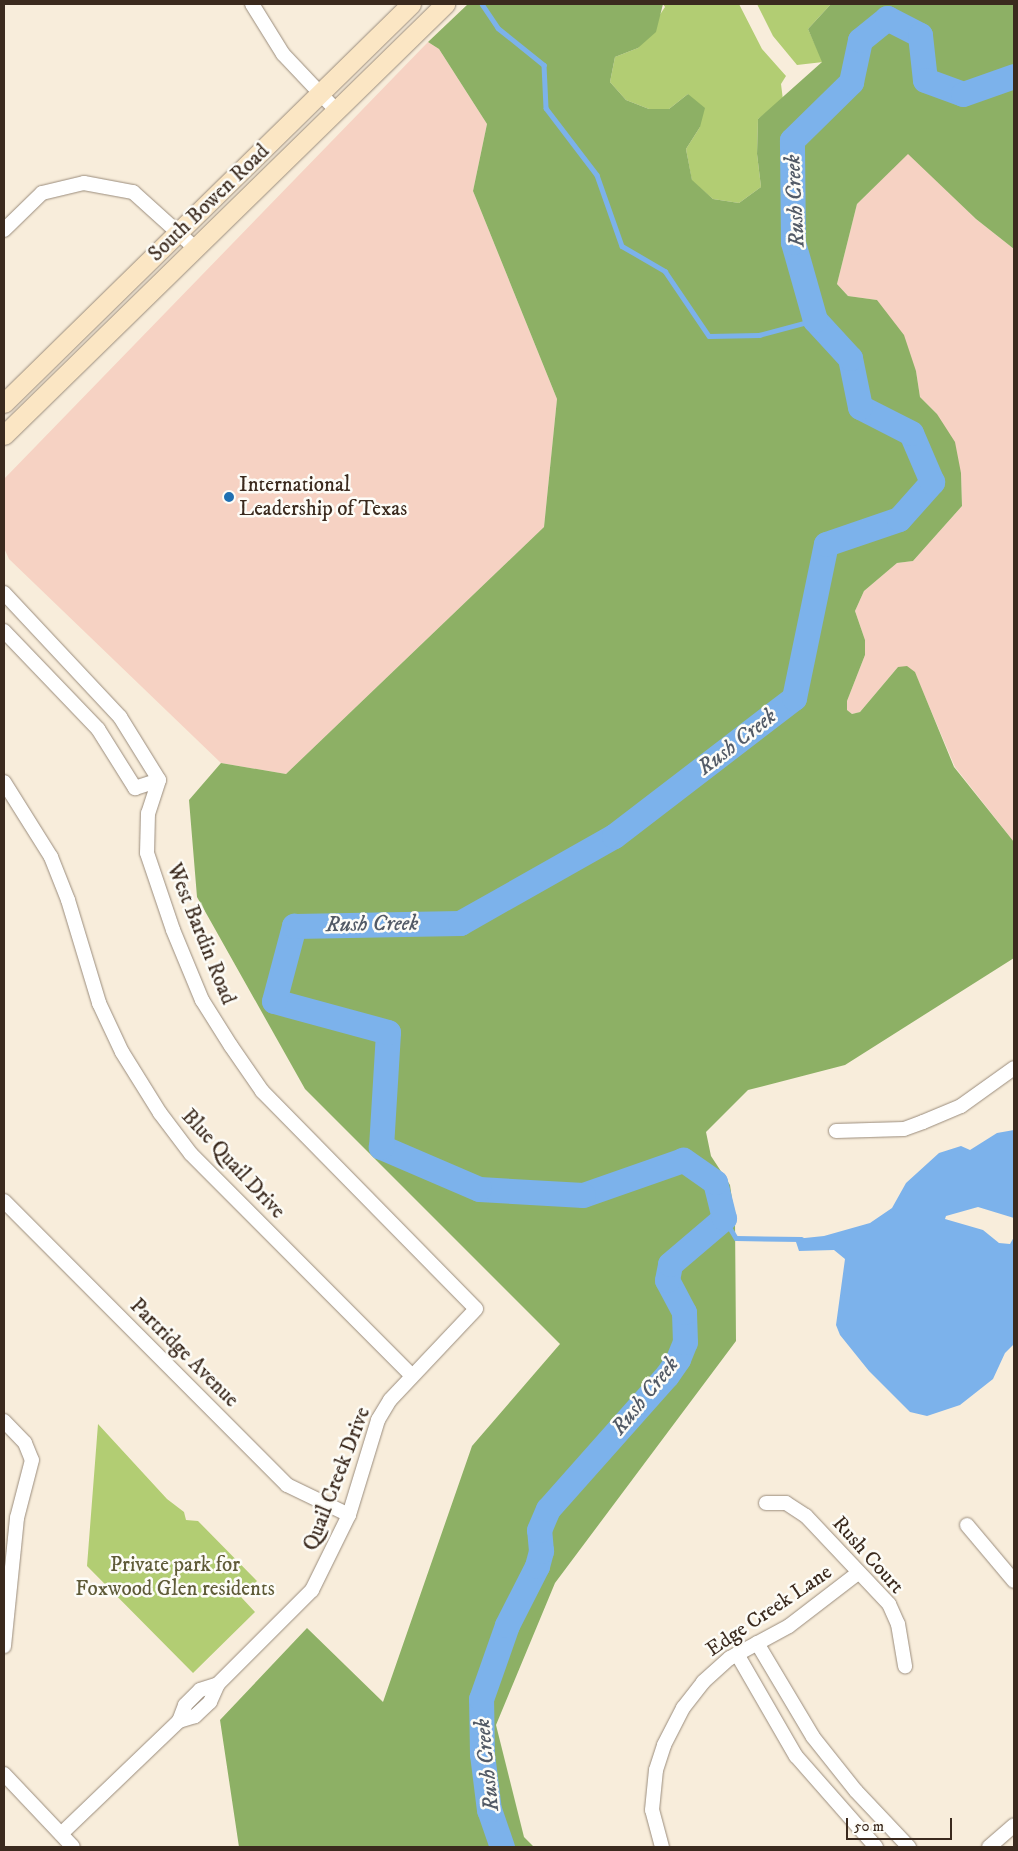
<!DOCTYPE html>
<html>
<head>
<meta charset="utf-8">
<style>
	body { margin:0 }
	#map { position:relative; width:1018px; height:1851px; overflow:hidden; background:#f8eddb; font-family:"IM FELL DW Pica",serif }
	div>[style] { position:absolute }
	.built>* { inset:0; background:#f6d2c3 }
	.green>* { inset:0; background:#b2cd73 }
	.forest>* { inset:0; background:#8db065 }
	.water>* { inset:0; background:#7cb2eb }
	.stream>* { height:4.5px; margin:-2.25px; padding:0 2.25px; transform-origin:2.25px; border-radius:2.25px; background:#7cb2eb }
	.river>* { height:25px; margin:-12.5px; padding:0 12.5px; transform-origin:12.5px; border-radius:12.5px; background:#7cb2eb }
	.roads { filter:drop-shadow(0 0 1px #9a8c7c) drop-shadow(0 0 1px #9a8c7c) }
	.minor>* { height:14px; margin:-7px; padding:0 7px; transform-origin:7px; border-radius:7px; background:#fff }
	.secondary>* { height:19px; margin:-9.5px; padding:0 9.5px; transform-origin:9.5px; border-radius:9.5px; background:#fbe6c4 }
	.dots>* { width:14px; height:14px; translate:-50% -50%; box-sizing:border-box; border:2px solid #fdfcf7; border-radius:50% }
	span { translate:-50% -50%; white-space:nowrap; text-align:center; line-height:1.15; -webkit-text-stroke:5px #fdfcf7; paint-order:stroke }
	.street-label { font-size:21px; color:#3b2a1e }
	.poi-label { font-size:21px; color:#3b2a1e }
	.left { translate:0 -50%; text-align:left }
	.park-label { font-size:21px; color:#5f5b38 }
	.water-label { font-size:22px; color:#525a66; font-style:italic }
	.frame { position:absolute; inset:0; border:5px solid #3b2a1e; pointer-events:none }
	.scale { position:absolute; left:846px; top:1818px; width:106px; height:22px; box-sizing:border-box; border:2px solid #3b2a1e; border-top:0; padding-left:6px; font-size:15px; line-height:18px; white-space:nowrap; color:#3b2a1e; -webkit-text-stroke:4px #fdfcf7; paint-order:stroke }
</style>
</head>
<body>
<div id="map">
	<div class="built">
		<i style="clip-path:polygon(428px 42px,439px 49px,487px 124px,473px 191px,557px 399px,544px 527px,286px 774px,221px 763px,9px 559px,4px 548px,4px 479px)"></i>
		<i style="clip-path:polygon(908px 153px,976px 219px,1014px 249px,1014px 842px,955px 767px,915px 673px,898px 667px,860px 712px,852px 714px,847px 710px,847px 701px,865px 655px,865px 640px,855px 611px,864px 591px,897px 563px,913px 561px,962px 506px,961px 473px,937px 414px,920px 397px,916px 371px,877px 300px,848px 296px,837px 284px,857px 204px)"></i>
	</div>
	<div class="green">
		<i style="clip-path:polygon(663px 4px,739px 4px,762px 49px,786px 76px,781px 84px,783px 100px,758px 119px,757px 154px,761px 187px,739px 203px,713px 199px,692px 181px,686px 149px,700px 127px,688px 94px,669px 109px,649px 109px,626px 100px,610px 82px,615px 57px,638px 48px,665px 7px)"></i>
		<i style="clip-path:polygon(757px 4px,831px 4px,808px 29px,823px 62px,797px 65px,773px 36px)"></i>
		<i style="clip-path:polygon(98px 1424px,167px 1499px,184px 1512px,186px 1520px,198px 1521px,257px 1581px,241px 1597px,255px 1612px,193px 1673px,87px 1566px)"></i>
	</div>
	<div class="forest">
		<i style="clip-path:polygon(468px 4px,663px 4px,656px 32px,638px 48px,615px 57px,610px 82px,626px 100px,649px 109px,669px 109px,688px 94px,705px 108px,700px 127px,686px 149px,692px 180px,713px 199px,739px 203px,761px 187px,757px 154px,758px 119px,822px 62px,808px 29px,831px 4px,1014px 4px,1014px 249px,976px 219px,908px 154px,857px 204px,837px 284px,848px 296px,877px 300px,904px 335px,916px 371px,920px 397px,937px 414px,955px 442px,961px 473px,962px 506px,913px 561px,897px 563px,864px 591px,855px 611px,865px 640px,865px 655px,847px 701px,847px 710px,852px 714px,860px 712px,898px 667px,907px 666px,915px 672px,954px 767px,1014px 842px,1014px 958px,845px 1065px,748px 1090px,706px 1132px,711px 1156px,730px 1185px,735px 1220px,736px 1341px,555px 1583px,496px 1725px,524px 1837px,534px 1847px,239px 1847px,220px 1720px,307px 1628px,383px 1702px,472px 1446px,560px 1344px,305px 1089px,197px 897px,189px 800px,221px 763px,286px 774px,544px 527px,557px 399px,473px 191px,487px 124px,439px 49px,428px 42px)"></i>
	</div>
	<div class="water">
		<i style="clip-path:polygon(1014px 1130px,1014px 1218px,978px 1207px,946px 1216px,945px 1219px,983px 1230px,999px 1243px,1010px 1244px,1014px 1237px,1014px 1344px,1005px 1353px,993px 1379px,960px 1405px,927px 1416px,910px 1412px,869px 1371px,840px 1335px,836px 1325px,845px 1259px,834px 1250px,799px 1251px,795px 1239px,824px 1236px,870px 1223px,892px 1208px,906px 1183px,939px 1153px,961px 1146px,970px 1150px,997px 1133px)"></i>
	</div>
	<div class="stream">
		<i style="left:482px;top:4px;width:29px;rotate:56deg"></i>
		<i style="left:498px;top:28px;width:59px;rotate:38.8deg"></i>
		<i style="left:544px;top:65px;width:43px;rotate:87.3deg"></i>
		<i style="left:546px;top:108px;width:84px;rotate:52.7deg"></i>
		<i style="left:597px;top:175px;width:75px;rotate:70.6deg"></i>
		<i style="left:622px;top:246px;width:50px;rotate:30.2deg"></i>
		<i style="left:665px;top:271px;width:78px;rotate:55.9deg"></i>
		<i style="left:709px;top:336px;width:50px;rotate:-1.1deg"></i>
		<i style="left:759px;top:335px;width:58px;rotate:-15deg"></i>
		<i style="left:724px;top:1218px;width:23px;rotate:59deg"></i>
		<i style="left:736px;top:1238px;width:65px;rotate:0.9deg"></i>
	</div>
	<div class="river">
		<i style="left:502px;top:1847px;width:39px;rotate:-109deg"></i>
		<i style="left:489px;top:1810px;width:56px;rotate:-97.1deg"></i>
		<i style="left:482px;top:1754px;width:55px;rotate:-91deg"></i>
		<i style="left:481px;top:1699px;width:78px;rotate:-70.6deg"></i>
		<i style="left:507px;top:1625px;width:66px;rotate:-63deg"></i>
		<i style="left:537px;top:1566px;width:16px;rotate:-75deg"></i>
		<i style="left:541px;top:1551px;width:21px;rotate:-95deg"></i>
		<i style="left:539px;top:1530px;width:23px;rotate:-67deg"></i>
		<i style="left:548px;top:1509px;width:179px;rotate:-48.4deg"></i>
		<i style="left:667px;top:1375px;width:19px;rotate:-55deg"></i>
		<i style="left:678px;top:1359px;width:18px;rotate:-68deg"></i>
		<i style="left:685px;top:1342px;width:30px;rotate:-92deg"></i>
		<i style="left:684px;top:1312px;width:36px;rotate:-118deg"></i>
		<i style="left:667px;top:1280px;width:16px;rotate:-79deg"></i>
		<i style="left:670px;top:1264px;width:71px;rotate:-40.4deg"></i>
		<i style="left:724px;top:1218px;width:37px;rotate:-104deg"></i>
		<i style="left:715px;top:1182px;width:39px;rotate:-145deg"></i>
		<i style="left:683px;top:1160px;width:106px;rotate:160.7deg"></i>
		<i style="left:583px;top:1195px;width:104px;rotate:-176.7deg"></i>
		<i style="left:479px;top:1189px;width:107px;rotate:-156.8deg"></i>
		<i style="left:381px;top:1147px;width:115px;rotate:-86.5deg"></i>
		<i style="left:388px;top:1032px;width:118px;rotate:-164.8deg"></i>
		<i style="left:274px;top:1001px;width:78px;rotate:-75.1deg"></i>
		<i style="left:294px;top:926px;width:166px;rotate:-1deg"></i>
		<i style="left:460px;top:923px;width:177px;rotate:-29.5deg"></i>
		<i style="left:614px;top:836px;width:227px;rotate:-37.5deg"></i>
		<i style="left:794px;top:698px;width:157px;rotate:-78.3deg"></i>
		<i style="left:826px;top:544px;width:77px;rotate:-18.9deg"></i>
		<i style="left:899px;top:519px;width:50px;rotate:-48.3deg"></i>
		<i style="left:932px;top:482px;width:53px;rotate:-113.2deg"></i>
		<i style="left:911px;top:433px;width:57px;rotate:-153deg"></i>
		<i style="left:860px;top:407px;width:50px;rotate:-101.5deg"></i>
		<i style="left:850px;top:358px;width:52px;rotate:-132.6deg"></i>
		<i style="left:815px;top:320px;width:81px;rotate:-105.8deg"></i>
		<i style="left:793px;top:242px;width:102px;rotate:-90.6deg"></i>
		<i style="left:792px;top:140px;width:83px;rotate:-44.5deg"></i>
		<i style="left:851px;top:82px;width:43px;rotate:-77.9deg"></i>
		<i style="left:860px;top:40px;width:35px;rotate:-39deg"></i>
		<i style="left:887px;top:18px;width:37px;rotate:27deg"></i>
		<i style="left:920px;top:35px;width:45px;rotate:83.7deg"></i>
		<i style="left:925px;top:80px;width:40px;rotate:20.2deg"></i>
		<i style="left:963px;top:94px;width:54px;rotate:-19.4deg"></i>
	</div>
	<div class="roads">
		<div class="minor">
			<i style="left:252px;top:4px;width:59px;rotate:58.2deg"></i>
			<i style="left:283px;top:54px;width:77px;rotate:46.6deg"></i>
			<i style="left:4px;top:230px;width:53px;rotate:-44.2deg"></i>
			<i style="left:42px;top:193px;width:43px;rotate:-13.4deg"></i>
			<i style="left:84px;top:183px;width:50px;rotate:10.4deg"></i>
			<i style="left:133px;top:192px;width:84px;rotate:42.1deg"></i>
			<i style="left:4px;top:593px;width:170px;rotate:46.9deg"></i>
			<i style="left:120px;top:717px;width:74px;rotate:58.2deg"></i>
			<i style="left:159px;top:780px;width:35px;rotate:108deg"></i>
			<i style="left:148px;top:813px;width:40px;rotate:91.4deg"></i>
			<i style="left:147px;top:853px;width:81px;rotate:71.3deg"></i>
			<i style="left:173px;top:930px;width:76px;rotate:67.5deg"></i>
			<i style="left:202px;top:1000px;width:54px;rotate:57.8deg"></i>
			<i style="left:231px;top:1046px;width:55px;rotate:55.4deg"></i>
			<i style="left:262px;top:1091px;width:305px;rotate:45.5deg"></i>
			<i style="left:476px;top:1309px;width:125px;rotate:133.4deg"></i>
			<i style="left:390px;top:1400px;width:23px;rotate:121deg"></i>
			<i style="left:378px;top:1420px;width:99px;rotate:107deg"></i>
			<i style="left:349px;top:1515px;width:84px;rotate:116.3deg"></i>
			<i style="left:312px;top:1590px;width:133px;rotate:135deg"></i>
			<i style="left:218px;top:1684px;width:20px;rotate:114deg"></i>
			<i style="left:210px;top:1702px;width:21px;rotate:137deg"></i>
			<i style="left:195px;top:1716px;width:17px;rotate:163deg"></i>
			<i style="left:4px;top:631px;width:136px;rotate:46.2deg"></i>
			<i style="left:98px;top:729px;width:70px;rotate:57.9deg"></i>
			<i style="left:135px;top:788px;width:25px;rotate:-18deg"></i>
			<i style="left:4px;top:782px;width:89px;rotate:57.9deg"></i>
			<i style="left:51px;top:857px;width:46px;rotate:68.4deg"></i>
			<i style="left:68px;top:900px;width:108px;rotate:73.2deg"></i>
			<i style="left:99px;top:1003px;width:54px;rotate:64.9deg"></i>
			<i style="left:122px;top:1052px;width:72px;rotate:58.1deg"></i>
			<i style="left:160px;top:1113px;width:51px;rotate:52.9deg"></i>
			<i style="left:191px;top:1154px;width:312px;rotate:45.1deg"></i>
			<i style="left:836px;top:1131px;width:68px;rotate:-1.7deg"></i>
			<i style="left:904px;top:1129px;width:20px;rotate:-20deg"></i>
			<i style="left:923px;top:1122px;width:41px;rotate:-22.8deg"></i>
			<i style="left:961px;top:1106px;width:65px;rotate:-35.6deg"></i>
			<i style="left:4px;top:1201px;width:401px;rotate:45.1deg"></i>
			<i style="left:287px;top:1485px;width:69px;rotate:25.8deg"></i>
			<i style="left:4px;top:1421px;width:30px;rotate:46deg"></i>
			<i style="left:25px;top:1443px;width:18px;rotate:68deg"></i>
			<i style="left:32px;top:1460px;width:60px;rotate:104.5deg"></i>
			<i style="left:17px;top:1518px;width:129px;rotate:95.8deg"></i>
			<i style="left:766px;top:1503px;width:20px"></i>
			<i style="left:786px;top:1503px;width:24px;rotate:33deg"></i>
			<i style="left:806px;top:1516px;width:121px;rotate:46.7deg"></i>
			<i style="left:889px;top:1604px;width:22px;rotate:66deg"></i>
			<i style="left:898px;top:1624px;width:43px;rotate:80.5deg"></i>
			<i style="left:967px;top:1525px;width:73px;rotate:50deg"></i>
			<i style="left:757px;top:1643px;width:109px;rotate:59.2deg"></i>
			<i style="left:813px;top:1737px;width:69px;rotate:51.5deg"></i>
			<i style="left:856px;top:1791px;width:77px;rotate:46.6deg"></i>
			<i style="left:737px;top:1654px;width:118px;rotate:60deg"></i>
			<i style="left:796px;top:1756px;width:121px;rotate:48.7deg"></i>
			<i style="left:4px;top:1774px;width:100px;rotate:46.6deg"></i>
			<i style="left:61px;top:1834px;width:163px;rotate:-43.8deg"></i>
			<i style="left:179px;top:1721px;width:17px;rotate:-69deg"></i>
			<i style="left:185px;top:1705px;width:21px;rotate:-45deg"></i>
			<i style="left:200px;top:1690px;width:19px;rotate:-18deg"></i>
			<i style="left:662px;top:1847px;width:38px;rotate:-105deg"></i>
			<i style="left:652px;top:1810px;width:40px;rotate:-84.3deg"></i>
			<i style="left:656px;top:1770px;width:26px;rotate:-72deg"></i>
			<i style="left:664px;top:1745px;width:42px;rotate:-62.8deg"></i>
			<i style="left:683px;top:1708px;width:33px;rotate:-52deg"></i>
			<i style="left:703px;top:1682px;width:36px;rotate:-42deg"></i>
			<i style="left:730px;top:1658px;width:67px;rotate:-28.5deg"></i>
			<i style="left:789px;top:1626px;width:87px;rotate:-37.5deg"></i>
			<i style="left:989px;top:1847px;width:33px;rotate:-41deg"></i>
		</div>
		<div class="secondary">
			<i style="left:4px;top:403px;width:570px;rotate:-44.43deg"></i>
			<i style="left:4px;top:435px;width:617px;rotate:-44.34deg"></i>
		</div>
	</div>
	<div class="dots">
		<i style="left:229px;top:497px;background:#1f6fb2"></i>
	</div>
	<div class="street-label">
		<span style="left:209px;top:203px;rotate:-44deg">South Bowen Road</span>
		<span style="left:201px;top:934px;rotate:68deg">West Bardin Road</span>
		<span style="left:233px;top:1164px;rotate:47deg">Blue Quail Drive</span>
		<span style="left:184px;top:1353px;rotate:45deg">Partridge Avenue</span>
		<span style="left:337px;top:1479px;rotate:-69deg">Quail Creek Drive</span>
		<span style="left:868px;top:1555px;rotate:48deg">Rush Court</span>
		<span style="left:769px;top:1611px;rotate:-34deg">Edge Creek Lane</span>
	</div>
	<div class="poi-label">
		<span class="left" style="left:239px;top:497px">International<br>Leadership of Texas</span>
	</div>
	<div class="park-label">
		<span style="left:175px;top:1577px">Private park for<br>Foxwood Glen residents</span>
	</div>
	<div class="water-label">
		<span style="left:795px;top:201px;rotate:-93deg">Rush Creek</span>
		<span style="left:737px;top:742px;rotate:-38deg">Rush Creek</span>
		<span style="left:372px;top:924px;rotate:-1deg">Rush Creek</span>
		<span style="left:645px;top:1396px;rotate:-51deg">Rush Creek</span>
		<span style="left:487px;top:1765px;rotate:-96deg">Rush Creek</span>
	</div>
	<div class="frame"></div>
	<div class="scale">50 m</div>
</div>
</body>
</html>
